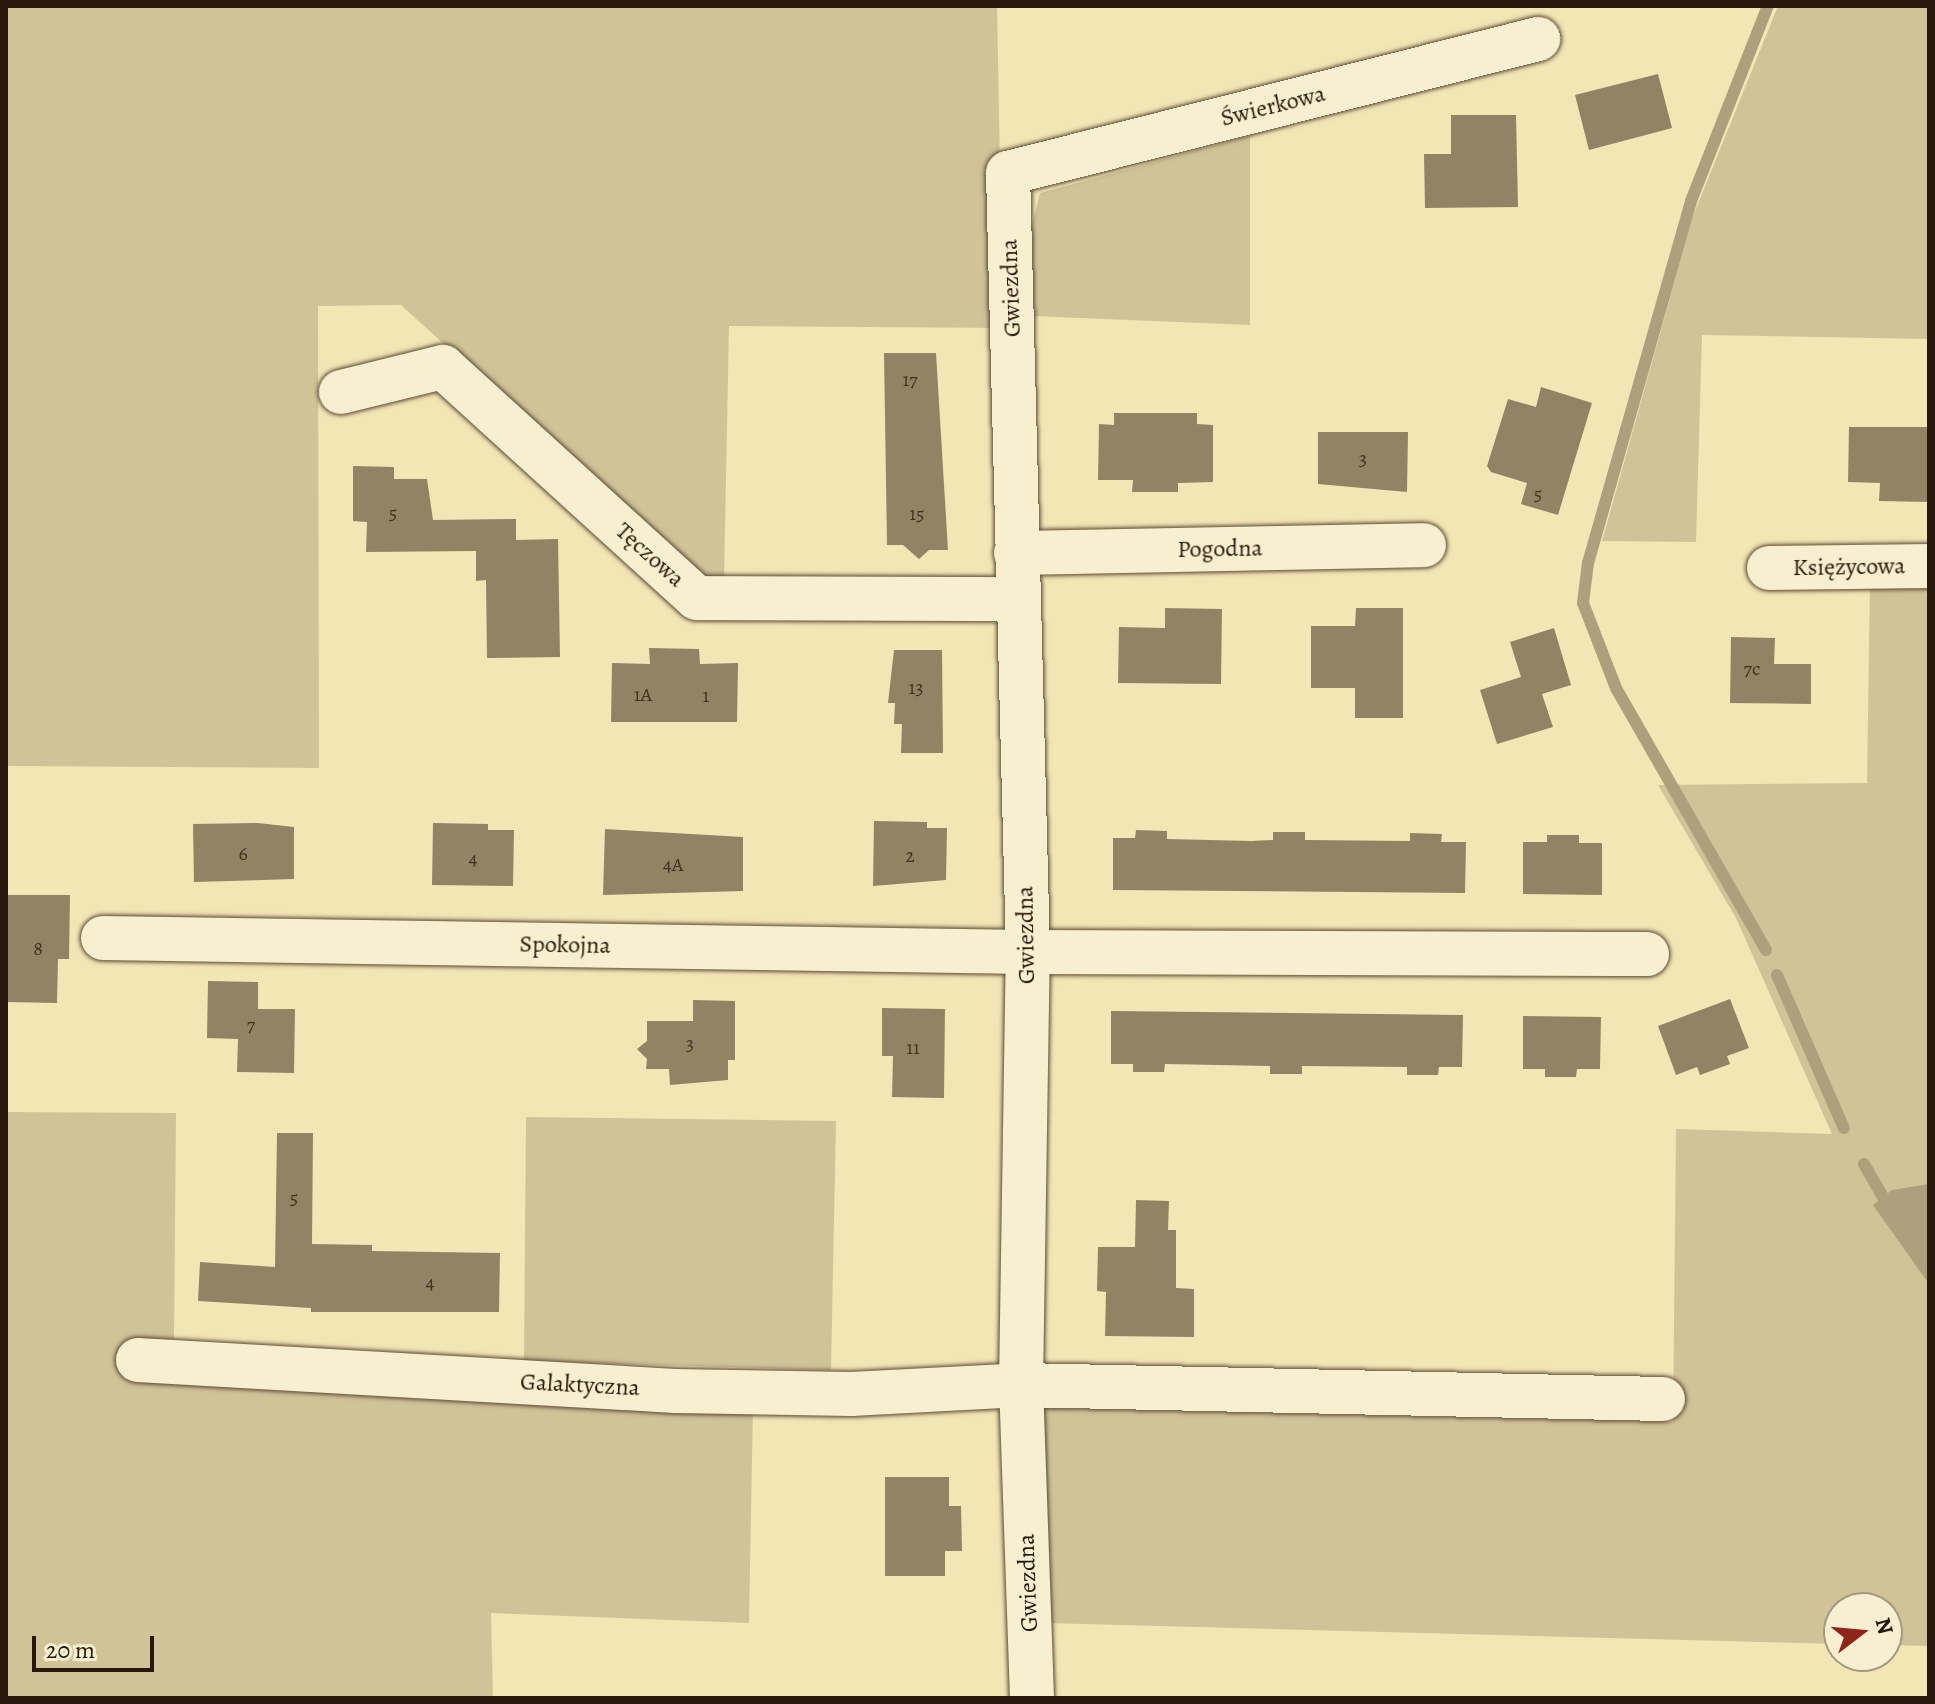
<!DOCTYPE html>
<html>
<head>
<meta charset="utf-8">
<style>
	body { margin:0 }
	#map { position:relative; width:1935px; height:1704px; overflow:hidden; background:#f3e6b5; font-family:Alegreya,serif }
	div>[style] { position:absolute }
	.green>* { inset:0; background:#d0c398 }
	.water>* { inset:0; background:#aea07c }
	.stream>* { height:12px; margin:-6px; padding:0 6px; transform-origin:6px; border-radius:6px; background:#aea07c }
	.building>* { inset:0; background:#928364 }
	.roads { filter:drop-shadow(0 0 2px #5b4b36) drop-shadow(0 0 2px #5b4b36) }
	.minor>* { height:44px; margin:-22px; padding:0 22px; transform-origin:22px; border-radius:22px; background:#f7efcf }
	span { translate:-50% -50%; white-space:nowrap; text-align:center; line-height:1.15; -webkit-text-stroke:8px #f7efcf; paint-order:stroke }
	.number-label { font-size:20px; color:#423222 }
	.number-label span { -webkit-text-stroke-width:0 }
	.street-label { font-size:24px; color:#28170c }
	.frame { position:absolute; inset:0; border:8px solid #28170c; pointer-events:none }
	.north { position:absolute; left:1823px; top:1592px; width:80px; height:80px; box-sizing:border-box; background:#f7efcf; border:2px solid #a49981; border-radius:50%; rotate:74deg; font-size:22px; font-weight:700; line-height:32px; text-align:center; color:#28170c }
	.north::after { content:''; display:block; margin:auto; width:28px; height:36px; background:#8f2418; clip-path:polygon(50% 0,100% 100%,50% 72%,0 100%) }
	.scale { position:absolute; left:32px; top:1636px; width:122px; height:36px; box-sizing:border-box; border:4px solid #28170c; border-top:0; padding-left:10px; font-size:24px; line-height:28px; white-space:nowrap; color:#28170c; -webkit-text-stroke:6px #f7efcf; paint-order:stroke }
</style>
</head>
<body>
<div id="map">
	<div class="green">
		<i style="clip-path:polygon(6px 6px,997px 6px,1003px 328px,729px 326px,724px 579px,704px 580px,401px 305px,318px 306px,319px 768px,6px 766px)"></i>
		<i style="clip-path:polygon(1778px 6px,1929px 6px,1929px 339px,1702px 335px,1696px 542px,1602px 541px,1693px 216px)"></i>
		<i style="clip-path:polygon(1250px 136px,1250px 325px,1032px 316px,1029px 237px,1040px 193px)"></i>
		<i style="clip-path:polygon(1870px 581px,1929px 582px,1929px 1646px,1887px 1645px,1887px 1608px,1839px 1608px,1839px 1644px,1045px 1623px,1040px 1408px,1673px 1422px,1676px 1129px,1832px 1134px,1736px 918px,1658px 785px,1867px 783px)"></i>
		<i style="clip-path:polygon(6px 1112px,176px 1113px,174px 1343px,753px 1405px,749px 1623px,491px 1613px,493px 1698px,6px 1698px)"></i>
		<i style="clip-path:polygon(526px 1117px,836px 1121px,831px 1370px,524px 1361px)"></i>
	</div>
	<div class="water">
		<i style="clip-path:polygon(1929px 1184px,1929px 1284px,1873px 1205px,1892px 1190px)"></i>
	</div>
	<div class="stream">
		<i style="left:1766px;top:950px;width:302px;rotate:-119.8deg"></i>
		<i style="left:1616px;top:688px;width:91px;rotate:-111.2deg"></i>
		<i style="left:1583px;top:603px;width:40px;rotate:-82.9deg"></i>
		<i style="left:1588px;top:563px;width:376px;rotate:-74.1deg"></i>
		<i style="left:1691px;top:201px;width:210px;rotate:-68.5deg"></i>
		<i style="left:1777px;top:975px;width:167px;rotate:66.4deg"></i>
		<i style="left:1864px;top:1164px;width:38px;rotate:60deg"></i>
	</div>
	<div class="building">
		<i style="clip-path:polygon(1658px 74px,1672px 128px,1589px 150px,1575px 95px)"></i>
		<i style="clip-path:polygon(1451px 115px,1516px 115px,1518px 207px,1425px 208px,1424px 154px,1451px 154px)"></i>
		<i style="clip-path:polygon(884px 353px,936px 353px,948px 550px,929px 550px,919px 559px,903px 545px,887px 545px)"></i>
		<i style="clip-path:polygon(1541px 387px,1592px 403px,1558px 515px,1521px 504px,1527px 483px,1491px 472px,1487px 466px,1508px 399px,1536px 407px)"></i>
		<i style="clip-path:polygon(1114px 413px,1197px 413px,1197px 424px,1213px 425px,1213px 482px,1178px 483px,1178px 492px,1132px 492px,1133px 480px,1098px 480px,1099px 424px,1114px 425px)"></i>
		<i style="clip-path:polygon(1849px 427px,1929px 427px,1929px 502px,1879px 501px,1880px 483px,1848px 482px)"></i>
		<i style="clip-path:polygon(1318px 432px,1408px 432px,1407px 492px,1318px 484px)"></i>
		<i style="clip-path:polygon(353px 466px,394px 467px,394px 479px,427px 479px,433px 520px,516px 519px,516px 540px,558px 539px,560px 657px,487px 658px,486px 580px,476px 581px,476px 551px,366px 552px,367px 522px,353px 521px)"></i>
		<i style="clip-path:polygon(1165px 608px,1222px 609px,1221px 684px,1118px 683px,1119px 627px,1165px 628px)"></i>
		<i style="clip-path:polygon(1356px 608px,1403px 608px,1403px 718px,1355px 718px,1355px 688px,1311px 688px,1311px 626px,1355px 626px)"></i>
		<i style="clip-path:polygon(1554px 628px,1571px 685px,1542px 694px,1553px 727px,1497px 744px,1480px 690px,1521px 677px,1510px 642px)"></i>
		<i style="clip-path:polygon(1731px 637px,1775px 638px,1774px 664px,1811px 664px,1811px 704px,1730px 703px)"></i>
		<i style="clip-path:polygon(649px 648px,699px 649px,700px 664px,738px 663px,737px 722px,611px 722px,612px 663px,650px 664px)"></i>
		<i style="clip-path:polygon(894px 650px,942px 650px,943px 753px,901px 753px,902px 724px,894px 724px,895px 703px,888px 703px)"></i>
		<i style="clip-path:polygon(874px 821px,927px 822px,927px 828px,947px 828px,946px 880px,873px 886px)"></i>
		<i style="clip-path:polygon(258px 823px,294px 827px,294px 879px,194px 882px,193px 824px)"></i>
		<i style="clip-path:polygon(433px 823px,488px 824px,488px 830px,514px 830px,513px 886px,432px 885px)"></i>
		<i style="clip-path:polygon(605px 829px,743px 837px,743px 891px,603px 895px)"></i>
		<i style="clip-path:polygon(1136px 830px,1167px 831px,1167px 839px,1251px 841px,1273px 840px,1273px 832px,1305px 832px,1305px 840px,1410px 841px,1410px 833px,1442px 834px,1441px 842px,1466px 842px,1465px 893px,1113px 890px,1113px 838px,1135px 838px)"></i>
		<i style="clip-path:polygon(1547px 835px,1579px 835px,1579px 843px,1602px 843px,1602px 895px,1523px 894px,1523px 842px,1547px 842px)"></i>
		<i style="clip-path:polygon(6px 895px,70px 895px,69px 959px,58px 959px,57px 1003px,6px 1002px)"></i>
		<i style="clip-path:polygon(208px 981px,258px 982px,258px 1009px,295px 1009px,294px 1073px,237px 1072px,238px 1039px,207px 1038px)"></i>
		<i style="clip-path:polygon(1730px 999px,1749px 1048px,1727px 1056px,1730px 1064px,1700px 1075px,1697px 1067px,1676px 1075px,1658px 1026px)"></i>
		<i style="clip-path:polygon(693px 1000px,735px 1001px,735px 1060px,728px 1060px,728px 1080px,670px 1085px,669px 1069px,646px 1069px,647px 1059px,637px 1049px,647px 1041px,647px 1021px,693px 1021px)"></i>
		<i style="clip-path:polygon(882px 1008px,945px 1009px,944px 1098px,892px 1097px,893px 1056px,882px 1056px)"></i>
		<i style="clip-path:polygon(1111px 1011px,1463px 1015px,1462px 1067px,1439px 1067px,1438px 1075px,1407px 1075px,1407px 1067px,1302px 1066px,1302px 1074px,1270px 1074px,1270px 1066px,1165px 1064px,1164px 1072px,1133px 1072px,1133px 1064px,1111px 1064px)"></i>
		<i style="clip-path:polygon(1523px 1016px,1601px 1017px,1600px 1069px,1577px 1069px,1576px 1077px,1545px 1077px,1545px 1069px,1523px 1069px)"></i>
		<i style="clip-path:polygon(277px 1133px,313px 1133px,312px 1244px,372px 1245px,372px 1251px,500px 1253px,499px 1312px,311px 1312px,311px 1308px,198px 1301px,200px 1262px,275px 1267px)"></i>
		<i style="clip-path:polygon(1136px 1200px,1169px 1201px,1168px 1230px,1176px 1230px,1176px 1288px,1194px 1289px,1194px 1337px,1105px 1336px,1106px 1292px,1097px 1291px,1098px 1247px,1135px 1247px)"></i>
		<i style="clip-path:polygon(885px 1477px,949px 1477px,949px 1506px,961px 1506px,962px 1551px,945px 1551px,945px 1576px,885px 1576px)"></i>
	</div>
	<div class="roads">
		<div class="minor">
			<i style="left:341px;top:392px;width:105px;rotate:-13.8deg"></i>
			<i style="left:443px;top:367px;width:343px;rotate:42.3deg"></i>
			<i style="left:697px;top:598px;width:320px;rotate:0.2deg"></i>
			<i style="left:1016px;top:553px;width:408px;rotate:-1.1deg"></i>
			<i style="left:1769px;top:568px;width:160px;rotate:-0.7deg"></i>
			<i style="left:103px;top:938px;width:925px;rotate:0.87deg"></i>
			<i style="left:1028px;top:952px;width:619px;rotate:0.19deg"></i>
			<i style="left:138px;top:1360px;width:538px;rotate:3.3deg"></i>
			<i style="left:675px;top:1391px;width:176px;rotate:1deg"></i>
			<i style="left:851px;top:1394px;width:170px;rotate:-3deg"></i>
			<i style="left:1021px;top:1385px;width:642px;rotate:1.25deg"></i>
			<i style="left:1032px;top:1698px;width:313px;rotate:-92deg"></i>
			<i style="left:1021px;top:1385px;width:433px;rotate:-89.1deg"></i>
			<i style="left:1028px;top:952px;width:779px;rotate:-91.47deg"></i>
			<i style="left:1008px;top:173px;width:547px;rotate:-14.19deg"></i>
		</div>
	</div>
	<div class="number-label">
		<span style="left:910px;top:379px">17</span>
		<span style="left:1363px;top:458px">3</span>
		<span style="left:1538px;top:493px">5</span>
		<span style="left:393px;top:512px">5</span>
		<span style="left:917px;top:513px">15</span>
		<span style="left:1752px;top:668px">7c</span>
		<span style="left:916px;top:687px">13</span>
		<span style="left:643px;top:694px">1A</span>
		<span style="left:706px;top:695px">1</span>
		<span style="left:243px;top:853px">6</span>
		<span style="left:910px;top:855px">2</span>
		<span style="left:473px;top:858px">4</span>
		<span style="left:673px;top:864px">4A</span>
		<span style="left:38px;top:948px">8</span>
		<span style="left:251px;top:1024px">7</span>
		<span style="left:690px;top:1043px">3</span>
		<span style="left:913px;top:1047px">11</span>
		<span style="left:294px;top:1197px">5</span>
		<span style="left:430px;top:1282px">4</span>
	</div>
	<div class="street-label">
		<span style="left:1273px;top:106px;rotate:-14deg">Świerkowa</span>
		<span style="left:1011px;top:288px;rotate:-92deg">Gwiezdna</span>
		<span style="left:1220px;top:549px;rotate:-1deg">Pogodna</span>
		<span style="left:650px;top:555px;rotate:42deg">Tęczowa</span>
		<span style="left:1849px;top:567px;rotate:-1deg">Księżycowa</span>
		<span style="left:1026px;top:935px;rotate:-91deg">Gwiezdna</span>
		<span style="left:565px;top:945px;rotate:1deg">Spokojna</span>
		<span style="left:580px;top:1385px;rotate:3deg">Galaktyczna</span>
		<span style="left:1028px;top:1583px;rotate:-92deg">Gwiezdna</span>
	</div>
	<div class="frame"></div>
	<div class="north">N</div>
	<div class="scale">20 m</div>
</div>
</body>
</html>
